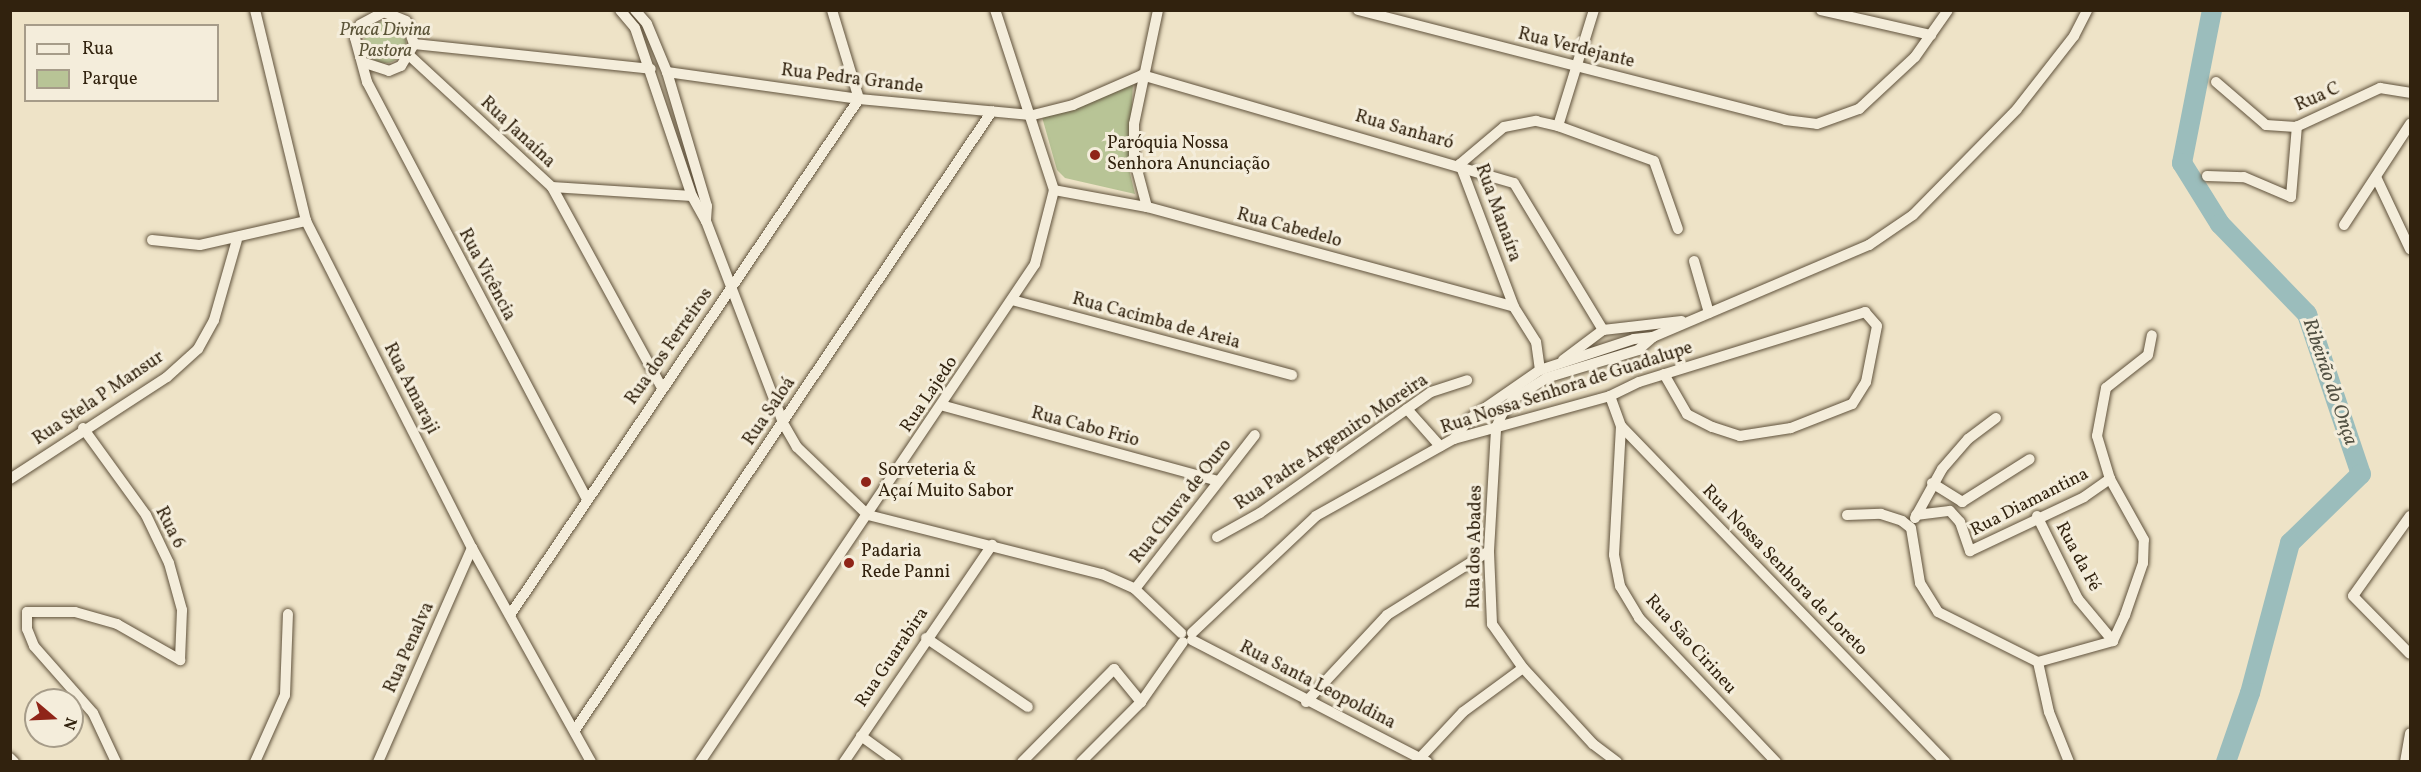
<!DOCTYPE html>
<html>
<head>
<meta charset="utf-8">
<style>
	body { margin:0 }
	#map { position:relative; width:2421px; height:772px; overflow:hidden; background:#eee3c7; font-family:Vollkorn,serif }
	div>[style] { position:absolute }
	.green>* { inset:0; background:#b8c496 }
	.round { border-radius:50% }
	.river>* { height:20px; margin:-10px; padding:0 10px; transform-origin:10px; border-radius:10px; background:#9bbdbc }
	.roads { filter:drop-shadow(0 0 2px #60523c) drop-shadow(0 0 2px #60523c) }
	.minor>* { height:10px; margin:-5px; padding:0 5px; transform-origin:5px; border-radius:5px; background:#f4eddb }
	.dots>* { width:16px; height:16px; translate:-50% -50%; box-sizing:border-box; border:3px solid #f4eddb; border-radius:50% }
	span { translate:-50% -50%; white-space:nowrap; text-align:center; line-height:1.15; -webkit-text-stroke:6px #f4eddb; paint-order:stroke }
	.park-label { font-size:18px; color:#5a5337; font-style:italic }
	.street-label { font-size:18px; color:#31220e }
	.poi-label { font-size:18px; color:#31220e }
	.left { translate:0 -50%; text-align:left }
	.water-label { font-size:20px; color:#515042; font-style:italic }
	.frame { position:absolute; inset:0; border:12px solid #31220e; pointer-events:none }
	.legend { position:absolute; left:24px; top:24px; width:195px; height:78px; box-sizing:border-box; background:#f4eddb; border:2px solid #a69c89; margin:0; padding:8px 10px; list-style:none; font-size:18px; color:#31220e }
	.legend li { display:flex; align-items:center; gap:12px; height:30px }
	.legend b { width:30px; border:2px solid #a69c89 }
	.north { position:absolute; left:24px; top:688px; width:60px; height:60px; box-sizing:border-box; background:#f4eddb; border:2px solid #a69c89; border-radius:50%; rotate:109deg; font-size:16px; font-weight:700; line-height:24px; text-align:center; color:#31220e }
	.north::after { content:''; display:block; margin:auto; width:21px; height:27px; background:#8f2418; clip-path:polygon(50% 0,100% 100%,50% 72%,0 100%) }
</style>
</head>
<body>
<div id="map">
	<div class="green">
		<i class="round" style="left:364px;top:21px;width:42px;height:42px"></i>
		<i style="clip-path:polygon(1133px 82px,1129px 169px,1135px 194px,1065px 178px,1057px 170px,1042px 117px)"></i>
	</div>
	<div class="river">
		<i style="left:2212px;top:10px;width:156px;rotate:101.1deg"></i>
		<i style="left:2182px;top:163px;width:72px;rotate:58.1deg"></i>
		<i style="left:2220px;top:224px;width:125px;rotate:46deg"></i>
		<i style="left:2307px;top:314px;width:169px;rotate:71.4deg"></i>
		<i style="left:2361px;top:474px;width:99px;rotate:135.8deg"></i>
		<i style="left:2290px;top:543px;width:155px;rotate:104.9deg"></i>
		<i style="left:2250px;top:693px;width:73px;rotate:109.2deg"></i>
	</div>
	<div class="roads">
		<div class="minor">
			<i style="left:255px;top:10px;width:217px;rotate:76.4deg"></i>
			<i style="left:306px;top:221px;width:367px;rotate:63.1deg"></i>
			<i style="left:472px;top:548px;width:245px;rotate:60.9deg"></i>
			<i style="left:620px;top:10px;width:23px;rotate:50deg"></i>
			<i style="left:635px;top:28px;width:177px;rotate:71.3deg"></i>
			<i style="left:692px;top:196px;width:29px;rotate:61deg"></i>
			<i style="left:706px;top:221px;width:216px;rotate:69.1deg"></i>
			<i style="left:783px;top:423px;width:28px;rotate:60deg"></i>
			<i style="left:797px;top:447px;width:98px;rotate:43.8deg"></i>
			<i style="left:868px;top:515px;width:241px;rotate:14.2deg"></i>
			<i style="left:1102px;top:574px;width:36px;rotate:24deg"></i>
			<i style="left:1135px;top:589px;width:64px;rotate:43.7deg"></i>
			<i style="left:635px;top:10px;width:18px;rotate:49deg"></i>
			<i style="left:647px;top:24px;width:52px;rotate:67.4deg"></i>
			<i style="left:667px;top:72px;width:140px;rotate:73.4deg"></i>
			<i style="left:707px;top:206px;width:15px;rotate:94deg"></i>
			<i style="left:1358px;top:10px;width:441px;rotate:14.4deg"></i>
			<i style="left:1785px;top:120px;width:32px;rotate:7deg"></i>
			<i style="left:1817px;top:124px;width:45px;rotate:-19.7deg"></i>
			<i style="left:1859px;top:109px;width:76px;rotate:-42.9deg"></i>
			<i style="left:1915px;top:57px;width:57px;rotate:-54.9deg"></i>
			<i style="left:1821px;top:10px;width:113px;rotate:12.8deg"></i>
			<i style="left:414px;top:44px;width:238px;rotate:6deg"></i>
			<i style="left:410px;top:56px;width:193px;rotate:42.7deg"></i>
			<i style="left:552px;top:187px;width:140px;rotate:3.7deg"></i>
			<i style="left:365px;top:63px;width:25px;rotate:18deg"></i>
			<i style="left:389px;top:71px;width:13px;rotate:-23deg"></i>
			<i style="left:401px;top:66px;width:26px;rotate:-59deg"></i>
			<i style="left:414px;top:44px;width:24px;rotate:-109deg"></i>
			<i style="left:406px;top:21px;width:24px;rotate:-158deg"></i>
			<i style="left:384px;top:12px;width:27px;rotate:152deg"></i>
			<i style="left:360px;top:25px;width:14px;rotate:111deg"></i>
			<i style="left:355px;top:38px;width:46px;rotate:74.7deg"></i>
			<i style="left:367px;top:82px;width:471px;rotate:62.2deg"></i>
			<i style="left:667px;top:72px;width:194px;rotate:8deg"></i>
			<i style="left:859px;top:99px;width:175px;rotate:5.3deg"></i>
			<i style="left:1033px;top:115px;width:41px;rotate:-14deg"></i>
			<i style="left:1073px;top:105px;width:75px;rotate:-23.5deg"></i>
			<i style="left:1142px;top:75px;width:387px;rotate:16.2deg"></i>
			<i style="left:1514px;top:183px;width:172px;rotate:58.8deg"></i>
			<i style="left:2216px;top:82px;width:66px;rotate:40.7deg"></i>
			<i style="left:2266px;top:125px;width:30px;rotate:4deg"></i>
			<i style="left:2296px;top:127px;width:93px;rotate:-24.9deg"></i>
			<i style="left:2380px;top:88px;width:30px;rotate:9deg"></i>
			<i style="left:1558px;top:126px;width:121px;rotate:-72.8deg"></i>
			<i style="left:2207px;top:176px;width:37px;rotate:2deg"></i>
			<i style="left:2244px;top:177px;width:51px;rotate:23.1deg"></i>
			<i style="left:2291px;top:197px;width:71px;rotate:-85.2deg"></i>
			<i style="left:2376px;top:177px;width:80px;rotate:64.7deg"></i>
			<i style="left:552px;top:187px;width:227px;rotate:61.3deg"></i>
			<i style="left:1054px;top:190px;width:95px;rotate:10.4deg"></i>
			<i style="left:1147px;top:207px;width:380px;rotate:15.2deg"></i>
			<i style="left:1147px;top:207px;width:51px;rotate:-104.9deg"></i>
			<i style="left:1134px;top:158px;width:34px;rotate:-90deg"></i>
			<i style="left:1134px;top:124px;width:116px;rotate:-78.1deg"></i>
			<i style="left:2344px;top:225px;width:121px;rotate:-56.8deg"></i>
			<i style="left:152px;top:240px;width:48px;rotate:5.9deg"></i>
			<i style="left:200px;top:245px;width:109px;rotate:-12.8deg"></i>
			<i style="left:1694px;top:261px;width:54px;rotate:73.9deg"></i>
			<i style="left:1012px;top:300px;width:290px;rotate:15deg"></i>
			<i style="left:1563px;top:360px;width:50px;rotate:-36.9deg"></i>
			<i style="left:1603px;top:330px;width:79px;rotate:-6.6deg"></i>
			<i style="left:1540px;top:370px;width:28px;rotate:-98deg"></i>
			<i style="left:1536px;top:342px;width:41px;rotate:-122.2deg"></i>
			<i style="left:1514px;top:307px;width:153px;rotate:-110.7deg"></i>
			<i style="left:1460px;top:164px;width:57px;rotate:-40.1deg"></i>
			<i style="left:1504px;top:127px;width:33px;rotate:-11deg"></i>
			<i style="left:1536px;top:121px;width:23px;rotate:13deg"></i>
			<i style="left:1558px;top:126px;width:102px;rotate:20deg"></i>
			<i style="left:1654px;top:161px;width:72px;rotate:70.6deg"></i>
			<i style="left:1610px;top:396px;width:32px;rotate:70deg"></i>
			<i style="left:1621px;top:426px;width:467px;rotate:46deg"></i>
			<i style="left:944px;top:406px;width:284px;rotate:15.3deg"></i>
			<i style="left:1407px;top:409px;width:50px;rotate:48.3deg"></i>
			<i style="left:1621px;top:426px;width:129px;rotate:93.1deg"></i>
			<i style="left:1614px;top:555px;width:32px;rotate:79deg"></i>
			<i style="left:1620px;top:586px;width:37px;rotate:59deg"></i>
			<i style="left:1639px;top:618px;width:199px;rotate:46.4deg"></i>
			<i style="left:83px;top:428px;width:107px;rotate:54.1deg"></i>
			<i style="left:146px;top:515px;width:53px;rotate:64.4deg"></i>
			<i style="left:169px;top:563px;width:49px;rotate:74.5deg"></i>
			<i style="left:182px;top:610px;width:50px;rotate:92.3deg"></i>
			<i style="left:1454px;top:439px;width:25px;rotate:-53deg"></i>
			<i style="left:1469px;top:419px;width:86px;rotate:-34.6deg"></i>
			<i style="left:1540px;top:370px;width:99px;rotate:-18.3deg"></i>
			<i style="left:1634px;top:339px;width:19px;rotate:-6deg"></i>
			<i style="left:10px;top:479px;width:187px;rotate:-33deg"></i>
			<i style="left:167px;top:377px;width:42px;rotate:-42.1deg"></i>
			<i style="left:198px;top:349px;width:33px;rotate:-61deg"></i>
			<i style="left:214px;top:320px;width:83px;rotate:-74deg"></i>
			<i style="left:1932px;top:483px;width:36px;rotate:32deg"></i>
			<i style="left:1962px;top:502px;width:80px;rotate:-32.3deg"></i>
			<i style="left:1847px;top:515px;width:34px;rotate:-2deg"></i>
			<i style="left:1881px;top:514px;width:22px;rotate:18deg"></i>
			<i style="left:1902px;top:521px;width:11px;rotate:38deg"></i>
			<i style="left:1911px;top:528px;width:56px;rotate:80.7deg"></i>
			<i style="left:1920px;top:583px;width:34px;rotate:58deg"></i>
			<i style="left:1938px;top:612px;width:112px;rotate:26.6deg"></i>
			<i style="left:1916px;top:515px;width:34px;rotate:-7deg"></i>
			<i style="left:1950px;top:511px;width:15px;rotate:48deg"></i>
			<i style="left:1960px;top:522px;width:31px;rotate:71deg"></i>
			<i style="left:1970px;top:551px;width:126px;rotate:-25.3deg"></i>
			<i style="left:2084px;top:497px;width:32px;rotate:-35deg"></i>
			<i style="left:2037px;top:516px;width:93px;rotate:63.7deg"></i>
			<i style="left:2078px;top:599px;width:55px;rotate:50.2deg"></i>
			<i style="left:2410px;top:516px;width:98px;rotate:125.5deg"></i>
			<i style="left:2353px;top:596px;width:81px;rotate:45.5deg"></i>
			<i style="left:1915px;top:518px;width:56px;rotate:-61.1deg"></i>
			<i style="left:1942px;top:469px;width:40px;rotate:-49deg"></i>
			<i style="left:1968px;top:439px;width:35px;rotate:-37deg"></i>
			<i style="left:1217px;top:537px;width:49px;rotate:-29.2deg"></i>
			<i style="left:1260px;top:513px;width:209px;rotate:-35.3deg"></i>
			<i style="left:1431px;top:392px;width:38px;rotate:-18deg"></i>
			<i style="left:1135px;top:589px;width:195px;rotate:-52.1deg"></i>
			<i style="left:510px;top:615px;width:623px;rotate:-55.93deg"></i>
			<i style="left:859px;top:99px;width:93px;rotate:-106.9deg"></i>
			<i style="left:1192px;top:633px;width:170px;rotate:-43.3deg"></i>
			<i style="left:1316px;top:516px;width:158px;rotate:-29.2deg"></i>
			<i style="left:1454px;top:439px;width:162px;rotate:-15.4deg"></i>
			<i style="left:1610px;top:396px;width:32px;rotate:-26deg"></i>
			<i style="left:1639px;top:382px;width:237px;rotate:-17.2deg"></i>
			<i style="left:1865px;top:312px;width:18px;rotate:49deg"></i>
			<i style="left:1877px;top:326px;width:57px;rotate:101.1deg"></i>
			<i style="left:1866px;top:382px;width:26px;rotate:122deg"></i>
			<i style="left:1852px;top:404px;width:66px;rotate:158.5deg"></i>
			<i style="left:1791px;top:428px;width:52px;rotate:171.1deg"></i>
			<i style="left:1740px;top:436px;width:29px;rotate:-162deg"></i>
			<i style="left:1712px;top:427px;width:28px;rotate:-153deg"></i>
			<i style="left:1687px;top:414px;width:46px;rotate:-119.9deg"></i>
			<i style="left:926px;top:638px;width:123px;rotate:34.1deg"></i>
			<i style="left:1192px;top:640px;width:265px;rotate:27.4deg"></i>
			<i style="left:2038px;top:662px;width:78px;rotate:-15.6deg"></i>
			<i style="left:2113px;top:641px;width:29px;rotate:-65deg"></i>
			<i style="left:2125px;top:615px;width:55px;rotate:-70.9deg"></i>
			<i style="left:2143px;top:563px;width:23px;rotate:-88deg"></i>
			<i style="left:2144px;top:540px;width:70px;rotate:-119.1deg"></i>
			<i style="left:2110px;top:479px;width:45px;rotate:-106.8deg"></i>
			<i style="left:2097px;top:436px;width:49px;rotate:-79.4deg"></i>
			<i style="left:2106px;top:388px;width:53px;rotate:-38.2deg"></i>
			<i style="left:2148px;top:355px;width:20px;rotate:-79deg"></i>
			<i style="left:2038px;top:662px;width:51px;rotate:77.6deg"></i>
			<i style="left:2049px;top:712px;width:54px;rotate:68.2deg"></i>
			<i style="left:1306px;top:702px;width:119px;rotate:-47deg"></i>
			<i style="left:1387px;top:615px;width:120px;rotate:-32.1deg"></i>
			<i style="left:575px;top:730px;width:746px;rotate:-56.03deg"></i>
			<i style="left:861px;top:736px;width:44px;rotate:35.8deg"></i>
			<i style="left:10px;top:758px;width:6px;rotate:45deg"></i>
			<i style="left:1420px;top:758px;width:63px;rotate:-46.9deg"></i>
			<i style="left:1463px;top:712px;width:74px;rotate:-36.3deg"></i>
			<i style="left:116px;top:762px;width:54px;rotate:-115.1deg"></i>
			<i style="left:93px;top:713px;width:89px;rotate:-131.4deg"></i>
			<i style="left:34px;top:646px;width:18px;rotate:-112deg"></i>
			<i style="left:27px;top:629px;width:17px;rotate:-90deg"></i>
			<i style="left:27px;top:612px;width:48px"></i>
			<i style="left:75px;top:612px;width:44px;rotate:15.9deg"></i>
			<i style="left:117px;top:624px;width:73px;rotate:29.7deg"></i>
			<i style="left:255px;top:762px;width:73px;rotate:-65.9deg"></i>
			<i style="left:285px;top:695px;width:81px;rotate:-87.9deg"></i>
			<i style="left:378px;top:762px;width:234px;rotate:-66.3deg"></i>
			<i style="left:700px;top:762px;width:600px;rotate:-56.07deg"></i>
			<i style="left:1035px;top:264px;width:76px;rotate:-75.6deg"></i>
			<i style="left:1054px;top:190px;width:189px;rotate:-108.1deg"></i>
			<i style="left:844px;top:762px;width:263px;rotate:-55.7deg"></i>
			<i style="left:1022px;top:762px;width:131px;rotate:-45.3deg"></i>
			<i style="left:1114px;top:669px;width:43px;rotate:50.7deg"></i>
			<i style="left:1081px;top:762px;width:85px;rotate:-45deg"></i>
			<i style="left:1141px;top:702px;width:73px;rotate:-55deg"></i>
			<i style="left:1617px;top:762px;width:30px;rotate:-143deg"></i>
			<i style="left:1593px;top:744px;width:103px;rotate:-132.6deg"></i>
			<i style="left:1523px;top:668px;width:54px;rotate:-125.2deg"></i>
			<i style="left:1492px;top:624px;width:73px;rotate:-92.4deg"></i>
			<i style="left:1489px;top:551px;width:123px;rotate:-86.7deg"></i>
			<i style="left:1496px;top:428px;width:15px;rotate:-67deg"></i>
			<i style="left:1502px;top:414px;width:19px;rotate:-54deg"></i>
			<i style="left:1513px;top:399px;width:39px;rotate:-32deg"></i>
			<i style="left:1546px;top:378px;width:96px;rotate:-16.9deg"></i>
			<i style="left:1638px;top:350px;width:20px;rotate:-41deg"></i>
			<i style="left:1653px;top:337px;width:235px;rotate:-23.1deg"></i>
			<i style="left:1869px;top:245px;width:53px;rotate:-34.3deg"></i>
			<i style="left:1913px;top:215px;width:148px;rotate:-45.5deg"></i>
			<i style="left:2017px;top:109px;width:93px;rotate:-52deg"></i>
			<i style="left:2074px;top:36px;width:29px;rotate:-63deg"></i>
			<i style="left:2405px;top:762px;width:29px;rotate:-80deg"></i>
		</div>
	</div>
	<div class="dots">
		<i style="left:1095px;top:155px;background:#8f2418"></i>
		<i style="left:866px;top:482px;background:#8f2418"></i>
		<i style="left:849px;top:563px;background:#8f2418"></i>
	</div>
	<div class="park-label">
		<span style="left:385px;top:42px">Praca Divina<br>Pastora</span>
	</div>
	<div class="street-label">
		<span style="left:1576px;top:49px;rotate:14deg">Rua Verdejante</span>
		<span style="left:852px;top:80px;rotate:7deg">Rua Pedra Grande</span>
		<span style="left:2318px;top:98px;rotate:-24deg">Rua C</span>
		<span style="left:1404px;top:131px;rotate:16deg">Rua Sanharó</span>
		<span style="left:517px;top:133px;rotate:43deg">Rua Janaína</span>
		<span style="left:1497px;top:213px;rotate:70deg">Rua Manaíra</span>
		<span style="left:1289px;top:229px;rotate:15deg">Rua Cabedelo</span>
		<span style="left:486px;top:275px;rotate:62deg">Rua Vicência</span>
		<span style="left:1156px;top:322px;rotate:15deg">Rua Cacimba de Areia</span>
		<span style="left:670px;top:347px;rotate:-55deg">Rua dos Ferreiros</span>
		<span style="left:410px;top:389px;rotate:63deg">Rua Amaraji</span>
		<span style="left:1567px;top:389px;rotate:-18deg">Rua Nossa Senhora de Guadalupe</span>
		<span style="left:930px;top:395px;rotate:-56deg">Rua Lajedo</span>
		<span style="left:99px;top:399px;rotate:-34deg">Rua Stela P Mansur</span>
		<span style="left:770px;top:412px;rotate:-56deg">Rua Saloá</span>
		<span style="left:1085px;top:428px;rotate:15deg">Rua Cabo Frio</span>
		<span style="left:1332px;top:443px;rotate:-34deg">Rua Padre Argemiro Moreira</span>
		<span style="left:1182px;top:502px;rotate:-52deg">Rua Chuva de Ouro</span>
		<span style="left:2030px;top:503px;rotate:-27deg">Rua Diamantina</span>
		<span style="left:169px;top:528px;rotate:63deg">Rua 6</span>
		<span style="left:1476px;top:547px;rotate:-89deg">Rua dos Abades</span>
		<span style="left:2077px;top:557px;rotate:62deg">Rua da Fé</span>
		<span style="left:1784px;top:571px;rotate:46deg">Rua Nossa Senhora de Loreto</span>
		<span style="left:1690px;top:645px;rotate:48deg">Rua São Cirineu</span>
		<span style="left:410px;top:648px;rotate:-66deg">Rua Penalva</span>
		<span style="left:893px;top:658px;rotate:-56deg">Rua Guarabira</span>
		<span style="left:1317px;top:686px;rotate:27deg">Rua Santa Leopoldina</span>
	</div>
	<div class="poi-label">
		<span class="left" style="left:1107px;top:155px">Paróquia Nossa<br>Senhora Anunciação</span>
		<span class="left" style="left:878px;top:482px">Sorveteria &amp;<br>Açaí Muito Sabor</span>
		<span class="left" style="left:861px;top:563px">Padaria<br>Rede Panni</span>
	</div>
	<div class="water-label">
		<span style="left:2329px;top:382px;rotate:71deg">Ribeirão do Onça</span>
	</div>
	<div class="frame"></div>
	<ul class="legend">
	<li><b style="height:8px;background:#f4eddb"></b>Rua</li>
	<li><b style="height:16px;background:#b8c496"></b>Parque</li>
	</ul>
	<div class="north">N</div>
</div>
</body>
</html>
